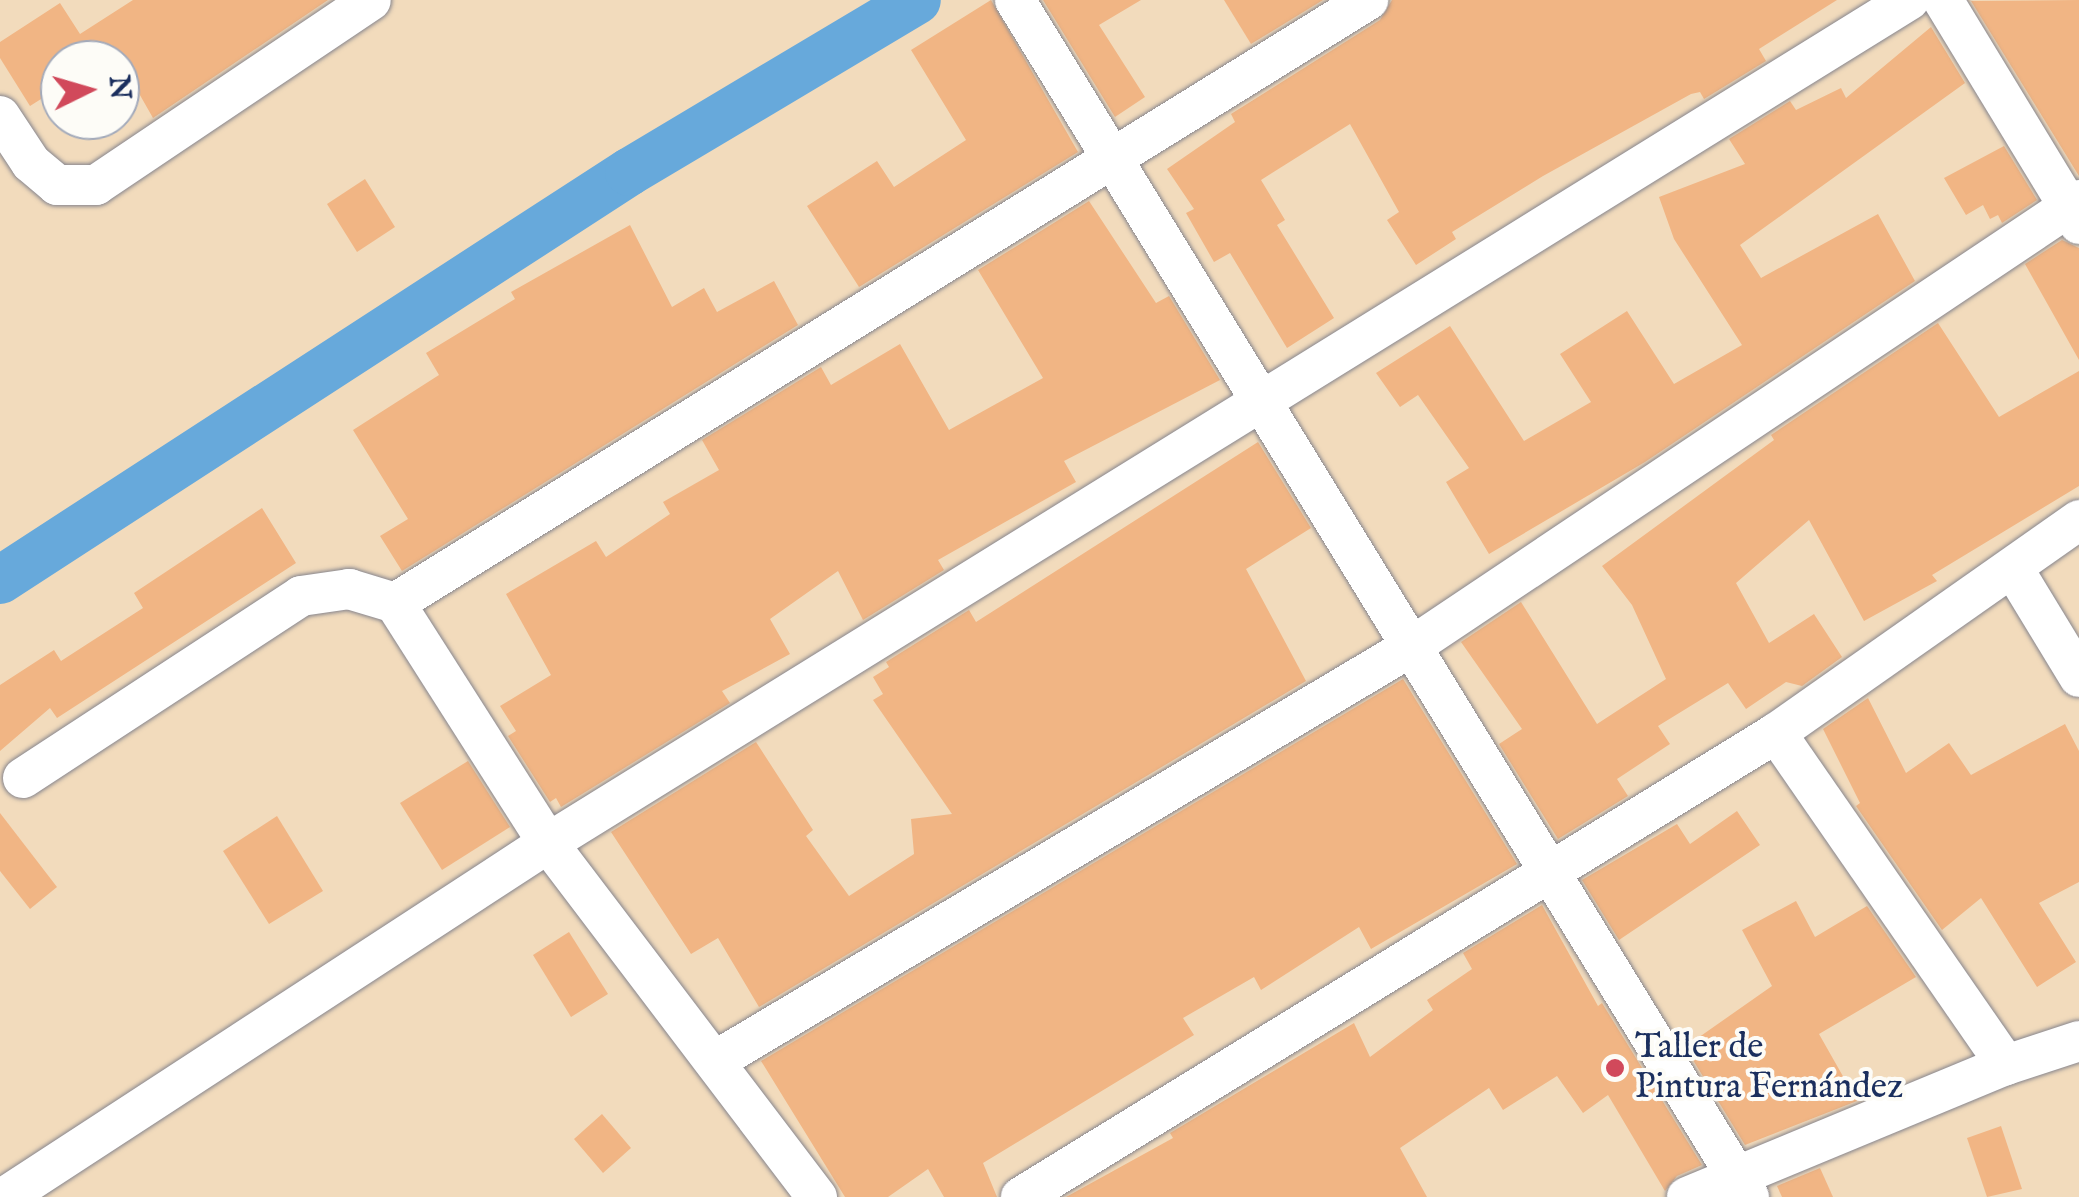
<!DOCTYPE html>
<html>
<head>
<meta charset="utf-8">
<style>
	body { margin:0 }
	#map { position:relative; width:2079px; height:1197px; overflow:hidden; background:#f2dbbc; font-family:"IM FELL English",serif }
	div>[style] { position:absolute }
	.canal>* { height:48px; margin:-24px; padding:0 24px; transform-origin:24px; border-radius:24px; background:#67a9db }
	.building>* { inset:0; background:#f1b584 }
	.roads { filter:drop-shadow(0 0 2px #86858d) drop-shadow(0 0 2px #86858d) }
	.minor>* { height:40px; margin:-20px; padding:0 20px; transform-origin:20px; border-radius:20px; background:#fff }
	.dots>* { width:28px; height:28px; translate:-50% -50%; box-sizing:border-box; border:5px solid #fdfcf7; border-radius:50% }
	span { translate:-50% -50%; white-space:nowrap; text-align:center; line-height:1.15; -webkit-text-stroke:8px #fdfcf7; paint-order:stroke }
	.poi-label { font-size:35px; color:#1b2f5e }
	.left { translate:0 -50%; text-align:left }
	.north { position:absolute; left:40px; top:40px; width:100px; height:100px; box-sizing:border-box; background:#fdfcf7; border:2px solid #a3aaba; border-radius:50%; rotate:85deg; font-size:28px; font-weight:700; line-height:40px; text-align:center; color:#1b2f5e }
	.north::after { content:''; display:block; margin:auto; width:35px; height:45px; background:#d1495b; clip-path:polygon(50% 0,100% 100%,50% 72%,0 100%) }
</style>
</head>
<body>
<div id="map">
	<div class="canal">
		<i style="left:0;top:580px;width:750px;rotate:-32.97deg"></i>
		<i style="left:629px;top:172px;width:335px;rotate:-30.8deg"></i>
	</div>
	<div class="building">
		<i style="clip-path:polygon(133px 0,328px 0,153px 118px,120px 60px,60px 60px,60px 87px,30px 106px,0 58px,0 42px,60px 3px,80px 34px)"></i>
		<i style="clip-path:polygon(991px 0,1078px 152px,859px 287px,807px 206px,877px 161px,894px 187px,966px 140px,911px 50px)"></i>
		<i style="clip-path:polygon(1043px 0,1141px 0,1099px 25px,1145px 97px,1115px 117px)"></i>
		<i style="clip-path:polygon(1224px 0,1323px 0,1251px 44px)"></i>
		<i style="clip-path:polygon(1392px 0,1837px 0,1759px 49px,1766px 61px,1704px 99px,1700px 92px,1691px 94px,1543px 176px,1452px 232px,1456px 239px,1416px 265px,1387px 220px,1399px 212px,1350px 124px,1261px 180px,1285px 220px,1277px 225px,1334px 318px,1287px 348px,1230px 253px,1214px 262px,1186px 213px,1194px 209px,1167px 169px,1235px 122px,1231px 114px,1380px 20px)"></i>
		<i style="clip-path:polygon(2079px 0,2079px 176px,1971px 1px)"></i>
		<i style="clip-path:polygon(1931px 27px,1965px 83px,1740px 245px,1761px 278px,1878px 214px,1915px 281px,1645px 462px,1489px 554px,1446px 482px,1469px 468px,1418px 395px,1400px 407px,1376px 373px,1450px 326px,1524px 441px,1591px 402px,1560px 354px,1627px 311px,1674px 384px,1742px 345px,1674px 239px,1659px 197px,1745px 164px,1729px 139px,1790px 101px,1796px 110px,1841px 88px,1846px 98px)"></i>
		<i style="clip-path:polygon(2004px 146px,2037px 200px,2002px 223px,1998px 215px,1990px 219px,1983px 205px,1966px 215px,1944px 178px)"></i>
		<i style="clip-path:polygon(365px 179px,395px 227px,357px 252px,327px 204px)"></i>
		<i style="clip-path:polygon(1089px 201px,1156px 303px,1169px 296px,1220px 380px,1064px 461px,1076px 482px,938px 560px,944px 570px,863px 620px,838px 571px,770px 619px,790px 654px,722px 691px,730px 703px,561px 807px,556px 798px,550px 802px,508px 736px,516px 731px,500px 706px,551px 675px,506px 594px,596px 541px,606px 557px,670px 514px,663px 502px,719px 470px,702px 440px,821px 367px,831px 385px,900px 344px,949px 430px,1043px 378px,978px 270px)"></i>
		<i style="clip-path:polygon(630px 225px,672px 307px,704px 288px,717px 312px,774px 281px,798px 325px,402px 571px,380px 536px,408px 519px,353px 430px,439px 375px,426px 353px,515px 299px,511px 292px)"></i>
		<i style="clip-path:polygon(2062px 240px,2079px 248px,2079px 360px,2025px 264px)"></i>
		<i style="clip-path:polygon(1938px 323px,1999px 417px,2079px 371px,2079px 486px,1932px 575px,1937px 581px,1864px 621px,1809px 520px,1736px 583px,1769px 643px,1814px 614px,1842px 657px,1802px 686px,1786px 682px,1746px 709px,1728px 683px,1658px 726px,1670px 744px,1617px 779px,1628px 796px,1558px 839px,1499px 744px,1522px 729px,1461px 642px,1521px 602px,1597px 724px,1666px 679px,1632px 605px,1602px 566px,1774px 440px,1771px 435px)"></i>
		<i style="clip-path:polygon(1258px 442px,1311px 528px,1246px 569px,1306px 681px,759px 1007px,718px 938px,691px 954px,611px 832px,756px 742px,813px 830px,806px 836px,849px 896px,914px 854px,911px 819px,952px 814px,873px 700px,883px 694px,873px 677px,889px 667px,886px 662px,969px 610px,976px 622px)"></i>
		<i style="clip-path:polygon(262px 508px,296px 563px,57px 718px,50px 708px,0 751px,0 685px,54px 650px,61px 661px,143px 608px,134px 593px)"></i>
		<i style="clip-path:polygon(1403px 679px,1517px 864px,1371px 949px,1359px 927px,1261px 990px,1254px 977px,1183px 1018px,1194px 1035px,983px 1163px,997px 1197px,944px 1197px,928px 1169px,888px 1197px,845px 1197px,761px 1061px)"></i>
		<i style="clip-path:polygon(1868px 698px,1906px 773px,1949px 743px,1971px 775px,2065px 724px,2079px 751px,2079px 882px,2039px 903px,2076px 962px,2037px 987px,1981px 898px,1942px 930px,1856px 806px,1860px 803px,1823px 729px)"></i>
		<i style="clip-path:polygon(468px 761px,510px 827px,442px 870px,400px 803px)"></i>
		<i style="clip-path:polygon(1737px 811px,1760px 845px,1619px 940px,1582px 880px,1677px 824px,1690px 844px)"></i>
		<i style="clip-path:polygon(0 813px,57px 887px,30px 909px,0 871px)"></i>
		<i style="clip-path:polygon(277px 816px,323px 891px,269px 924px,223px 851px)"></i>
		<i style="clip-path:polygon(1796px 901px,1815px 937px,1867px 906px,1916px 977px,1819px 1034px,1857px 1101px,1745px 1145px,1685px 1047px,1772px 986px,1742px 930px)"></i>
		<i style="clip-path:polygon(1542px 905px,1598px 1006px,1602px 1003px,1702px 1165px,1677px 1176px,1665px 1191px,1608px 1095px,1583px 1113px,1557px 1076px,1503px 1110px,1489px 1088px,1400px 1148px,1427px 1197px,1066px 1197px,1173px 1138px,1170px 1133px,1354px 1023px,1370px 1057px,1433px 1010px,1427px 1000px,1472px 969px,1463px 953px)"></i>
		<i style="clip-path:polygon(569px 932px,608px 994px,571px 1017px,533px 955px)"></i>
		<i style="clip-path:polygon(602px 1114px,631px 1148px,603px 1173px,574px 1139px)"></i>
		<i style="clip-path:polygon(2001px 1126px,2022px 1189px,1987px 1197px,1967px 1138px)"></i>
		<i style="clip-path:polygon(1820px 1168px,1833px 1197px,1782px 1197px,1777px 1186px)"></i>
	</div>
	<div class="roads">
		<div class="minor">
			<i style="left:1015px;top:0;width:1404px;rotate:58.48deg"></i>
			<i style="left:1943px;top:0;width:262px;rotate:58.7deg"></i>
			<i style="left:0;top:116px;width:56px;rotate:56.6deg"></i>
			<i style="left:31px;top:163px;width:34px;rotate:40deg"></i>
			<i style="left:57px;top:185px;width:39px"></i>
			<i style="left:96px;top:185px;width:331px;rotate:-33.9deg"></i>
			<i style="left:2014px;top:570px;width:125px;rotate:58.7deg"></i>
			<i style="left:395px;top:603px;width:1145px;rotate:-31.79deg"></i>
			<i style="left:23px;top:778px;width:332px;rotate:-33.2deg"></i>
			<i style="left:301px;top:596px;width:49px;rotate:-8.3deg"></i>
			<i style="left:349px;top:589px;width:48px;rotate:16.9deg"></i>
			<i style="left:395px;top:603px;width:285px;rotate:57.5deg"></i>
			<i style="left:548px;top:843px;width:445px;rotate:52.8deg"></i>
			<i style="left:715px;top:1061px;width:813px;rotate:-30.76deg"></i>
			<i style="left:1414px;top:645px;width:800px;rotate:-33.79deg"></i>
			<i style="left:2006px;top:1065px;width:77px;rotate:-18.2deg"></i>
			<i style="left:5px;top:1197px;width:648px;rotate:-33.1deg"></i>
			<i style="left:548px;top:843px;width:1601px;rotate:-31.77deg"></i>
			<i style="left:1021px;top:1197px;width:886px;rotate:-31.57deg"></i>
			<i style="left:1776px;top:733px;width:370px;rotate:-35.1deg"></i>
			<i style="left:1687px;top:1197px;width:345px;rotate:-22.5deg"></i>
			<i style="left:2006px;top:1065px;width:404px;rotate:-124.7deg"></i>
		</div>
	</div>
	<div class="dots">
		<i style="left:1615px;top:1068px;background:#d1495b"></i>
	</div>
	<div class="poi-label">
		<span class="left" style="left:1635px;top:1068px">Taller de<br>Pintura Fernández</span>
	</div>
	<div class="north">N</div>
</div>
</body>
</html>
